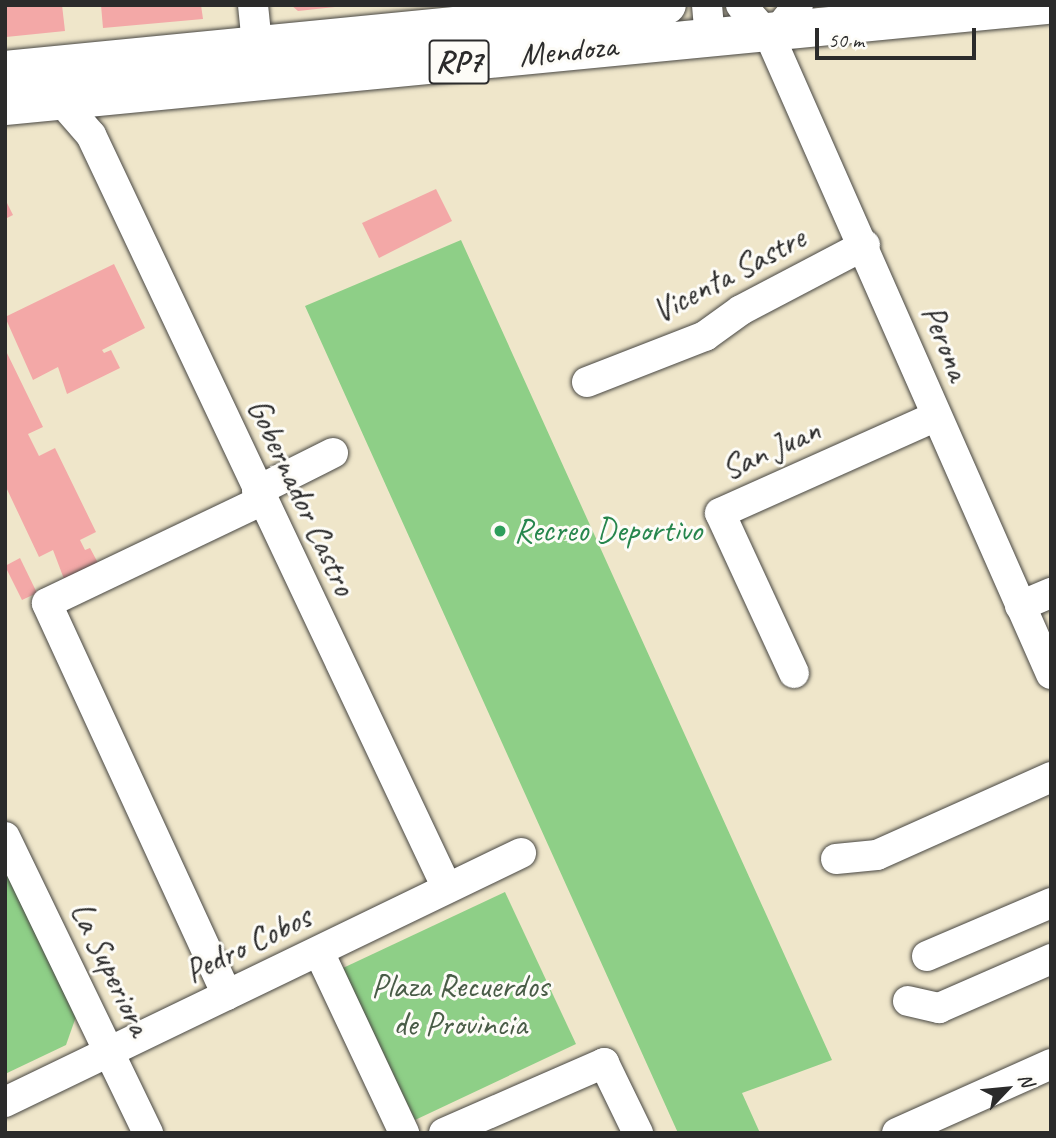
<!DOCTYPE html>
<html>
<head>
<meta charset="utf-8">
<style>
	body { margin:0 }
	#map { position:relative; width:1056px; height:1138px; overflow:hidden; background:#efe6ca; font-family:Caveat,sans-serif }
	div>[style] { position:absolute }
	.green>* { inset:0; background:#8ecf87 }
	.building>* { inset:0; background:#f3a8a7 }
	.roads { filter:drop-shadow(0 0 2px #484743) drop-shadow(0 0 2px #484743) }
	.minor>* { height:30px; margin:-15px; padding:0 15px; transform-origin:15px; border-radius:15px; background:#fff }
	.major>* { height:38px; margin:-19px; padding:0 19px; transform-origin:19px; border-radius:19px; background:#fff }
	.dots>* { width:19px; height:19px; translate:-50% -50%; box-sizing:border-box; border:4px solid #fdfcf7; border-radius:50% }
	span { translate:-50% -50%; white-space:nowrap; text-align:center; line-height:1.15; -webkit-text-stroke:6px #fdfcf7; paint-order:stroke }
	.shield-label span { padding:2px 5px; background:#fdfcf7; border:2px solid; border-radius:5px; -webkit-text-stroke-width:0 }
	.shield-label { font-size:32px; color:#2b2b2b; font-weight:700 }
	.street-label { font-size:33px; color:#2b2b2b }
	.leisure-label { font-size:33px; color:#27864d }
	.left { translate:0 -50%; text-align:left }
	.park-label { font-size:33px; color:#495c47 }
	.frame { position:absolute; inset:0; border:7px solid #2b2b2b; pointer-events:none }
	.north { position:absolute; left:972px; top:1054px; width:70px; height:70px; -webkit-text-stroke:5px #fdfcf7; paint-order:stroke; rotate:64deg; font-size:19px; font-weight:700; line-height:28px; text-align:center; color:#2b2b2b }
	.north::after { content:''; display:block; margin:auto; width:24px; height:32px; background:#2b2b2b; clip-path:polygon(50% 0,100% 100%,50% 72%,0 100%) }
	.scale { position:absolute; left:815px; top:28px; width:161px; height:32px; box-sizing:border-box; border:4px solid #2b2b2b; border-top:0; padding-left:9px; font-size:21px; line-height:24px; white-space:nowrap; color:#2b2b2b; -webkit-text-stroke:5px #fdfcf7; paint-order:stroke }
</style>
</head>
<body>
<div id="map">
	<div class="green">
		<i style="clip-path:polygon(461px 240px,832px 1060px,742px 1093px,760px 1133px,678px 1133px,305px 306px)"></i>
		<i style="clip-path:polygon(5px 863px,78px 1011px,66px 1045px,5px 1074px)"></i>
		<i style="clip-path:polygon(505px 892px,576px 1044px,415px 1120px,343px 968px)"></i>
	</div>
	<div class="building">
		<i style="clip-path:polygon(5px 5px,62px 5px,65px 31px,6px 37px)"></i>
		<i style="clip-path:polygon(101px 5px,201px 5px,203px 19px,103px 28px)"></i>
		<i style="clip-path:polygon(291px 5px,335px 5px,335px 7px,298px 11px)"></i>
		<i style="clip-path:polygon(436px 189px,452px 221px,379px 258px,362px 223px)"></i>
		<i style="clip-path:polygon(5px 199px,13px 215px,5px 219px)"></i>
		<i style="clip-path:polygon(114px 264px,145px 328px,102px 350px,104px 353px,111px 350px,120px 368px,67px 394px,58px 367px,33px 380px,5px 317px)"></i>
		<i style="clip-path:polygon(5px 349px,43px 427px,28px 434px,39px 456px,55px 448px,96px 532px,80px 540px,85px 550px,90px 548px,98px 563px,64px 579px,53px 550px,39px 557px,5px 485px)"></i>
		<i style="clip-path:polygon(20px 558px,37px 593px,22px 600px,5px 566px)"></i>
	</div>
	<div class="roads">
		<div class="minor">
			<i style="left:253px;top:5px;width:59px;rotate:84.2deg"></i>
			<i style="left:707px;top:5px;width:33px;rotate:85deg"></i>
			<i style="left:741px;top:5px;width:45px;rotate:48.6deg"></i>
			<i style="left:771px;top:39px;width:694px;rotate:66.21deg"></i>
			<i style="left:771px;top:39px;width:43px;rotate:-51.5deg"></i>
			<i style="left:50px;top:88px;width:62px;rotate:48.9deg"></i>
			<i style="left:91px;top:135px;width:833px;rotate:64.7deg"></i>
			<i style="left:587px;top:382px;width:127px;rotate:-21.3deg"></i>
			<i style="left:705px;top:336px;width:44px;rotate:-35.8deg"></i>
			<i style="left:741px;top:310px;width:140px;rotate:-27.7deg"></i>
			<i style="left:257px;top:491px;width:85px;rotate:-26.6deg"></i>
			<i style="left:1020px;top:606px;width:34px;rotate:-23deg"></i>
			<i style="left:794px;top:673px;width:176px;rotate:-114.8deg"></i>
			<i style="left:720px;top:513px;width:235px;rotate:-24.1deg"></i>
			<i style="left:5px;top:837px;width:329px;rotate:64.2deg"></i>
			<i style="left:836px;top:859px;width:41px;rotate:-5.6deg"></i>
			<i style="left:877px;top:855px;width:191px;rotate:-24.1deg"></i>
			<i style="left:319px;top:952px;width:200px;rotate:64.8deg"></i>
			<i style="left:927px;top:956px;width:135px;rotate:-23.1deg"></i>
			<i style="left:227px;top:995px;width:431px;rotate:-114.7deg"></i>
			<i style="left:47px;top:603px;width:237px;rotate:-25.5deg"></i>
			<i style="left:908px;top:1001px;width:32px;rotate:13deg"></i>
			<i style="left:939px;top:1008px;width:122px;rotate:-23.6deg"></i>
			<i style="left:5px;top:1102px;width:573px;rotate:-25.76deg"></i>
			<i style="left:444px;top:1133px;width:175px;rotate:-23.6deg"></i>
			<i style="left:604px;top:1063px;width:78px;rotate:64.1deg"></i>
			<i style="left:897px;top:1133px;width:169px;rotate:-24.1deg"></i>
		</div>
		<div class="major">
			<i style="left:5px;top:70px;width:665px;rotate:-5.61deg"></i>
			<i style="left:5px;top:106px;width:1046px;rotate:-5.54deg"></i>
		</div>
	</div>
	<div class="dots">
		<i style="left:500px;top:531px;background:#2e9e5b"></i>
	</div>
	<div class="shield-label">
		<span style="left:459px;top:62px">RP7</span>
	</div>
	<div class="street-label">
		<span style="left:568px;top:51px;rotate:-6deg">Mendoza</span>
		<span style="left:729px;top:275px;rotate:-28deg">Vicenta Sastre</span>
		<span style="left:945px;top:343px;rotate:68deg">Perona</span>
		<span style="left:771px;top:450px;rotate:-24deg">San Juan</span>
		<span style="left:301px;top:497px;rotate:65deg">Gobernador Castro</span>
		<span style="left:248px;top:945px;rotate:-26deg">Pedro Cobos</span>
		<span style="left:110px;top:969px;rotate:64deg">La Superiora</span>
	</div>
	<div class="leisure-label">
		<span class="left" style="left:514px;top:531px">Recreo Deportivo</span>
	</div>
	<div class="park-label">
		<span style="left:460px;top:1006px">Plaza Recuerdos<br>de Provincia</span>
	</div>
	<div class="frame"></div>
	<div class="north">N</div>
	<div class="scale">50 m</div>
</div>
</body>
</html>
